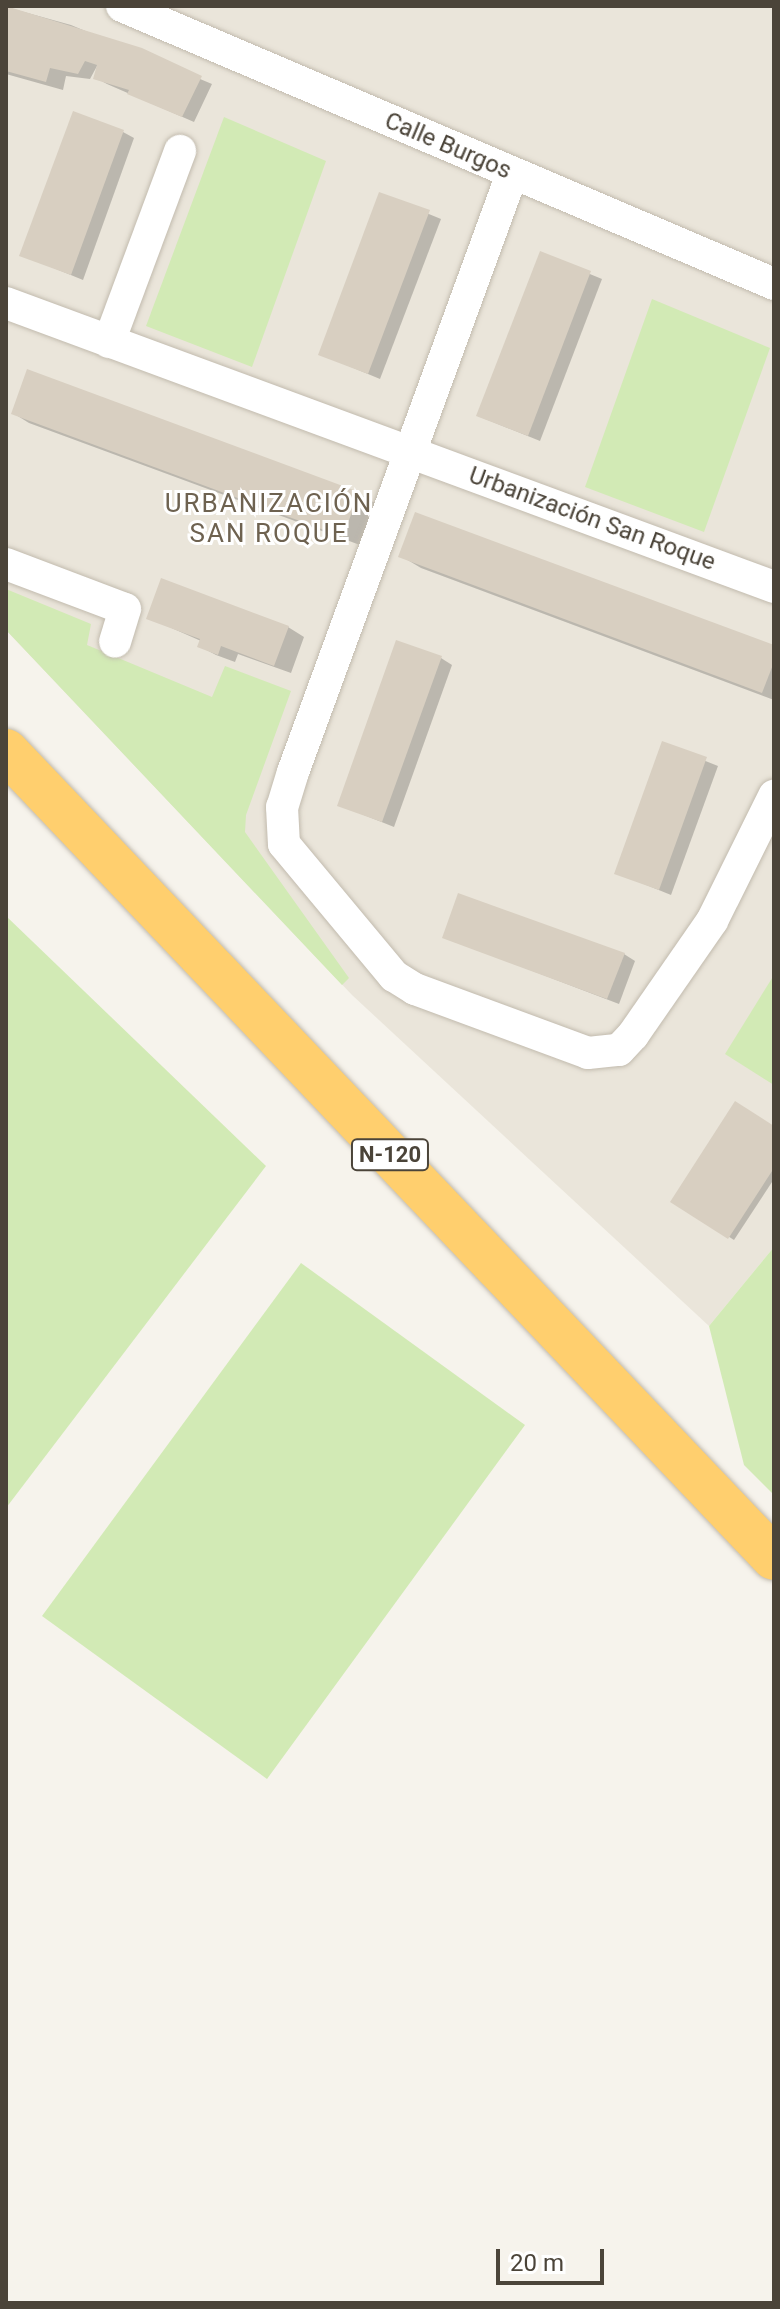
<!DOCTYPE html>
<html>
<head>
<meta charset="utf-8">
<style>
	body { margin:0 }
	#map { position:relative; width:780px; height:2309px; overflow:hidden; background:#f6f3ec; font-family:Roboto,sans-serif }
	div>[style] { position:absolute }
	.residential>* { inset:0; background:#eae5da }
	.green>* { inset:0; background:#d2eab5 }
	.shadow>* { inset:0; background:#0003 }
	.building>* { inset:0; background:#d8cfc1 }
	.roads { filter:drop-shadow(0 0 2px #c2bbae) drop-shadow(0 0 2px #c2bbae) }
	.street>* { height:32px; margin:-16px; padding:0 16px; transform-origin:16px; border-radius:16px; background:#fff }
	.highway>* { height:44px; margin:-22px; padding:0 22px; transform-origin:22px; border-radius:22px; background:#ffcf6e }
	span { translate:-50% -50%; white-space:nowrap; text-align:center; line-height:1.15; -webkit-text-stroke:6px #fff; paint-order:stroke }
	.shield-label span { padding:2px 6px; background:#fff; border:2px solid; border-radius:6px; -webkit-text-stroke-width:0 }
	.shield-label { font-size:22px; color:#4b4439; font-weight:700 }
	.street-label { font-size:24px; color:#4b4439 }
	.neighbourhood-label { font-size:26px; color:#6e6250; letter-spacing:2px }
	.frame { position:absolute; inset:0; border:8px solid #4b4439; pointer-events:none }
	.scale { position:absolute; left:496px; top:2249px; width:108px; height:36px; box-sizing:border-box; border:4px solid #4b4439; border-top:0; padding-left:10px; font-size:24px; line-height:28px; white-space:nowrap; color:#4b4439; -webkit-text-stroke:6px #fff; paint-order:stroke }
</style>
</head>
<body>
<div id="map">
	<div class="residential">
		<i style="clip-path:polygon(6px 6px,774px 6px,774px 1247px,709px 1326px,352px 995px,6px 630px)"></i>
	</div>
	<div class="green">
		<i style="clip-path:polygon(224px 117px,326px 161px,252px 367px,146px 326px)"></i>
		<i style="clip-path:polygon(652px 299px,770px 348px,704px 532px,585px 487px)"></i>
		<i style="clip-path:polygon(6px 589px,91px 624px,87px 645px,212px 697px,225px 666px,291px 691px,246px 815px,245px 832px,349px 978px,342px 985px,6px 630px)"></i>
		<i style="clip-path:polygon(6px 916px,266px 1166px,6px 1508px)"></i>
		<i style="clip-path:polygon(774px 975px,774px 1085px,725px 1054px)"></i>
		<i style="clip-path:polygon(774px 1247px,774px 1495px,744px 1465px,709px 1326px)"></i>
		<i style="clip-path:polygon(301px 1263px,525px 1425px,267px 1779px,42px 1616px)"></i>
	</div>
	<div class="shadow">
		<i style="clip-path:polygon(6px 7px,71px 25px,212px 84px,194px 122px,107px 84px,96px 78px,97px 66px,90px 79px,66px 76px,63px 90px,6px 74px)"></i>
		<i style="clip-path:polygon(123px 132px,134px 138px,83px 280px,22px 255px)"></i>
		<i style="clip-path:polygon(380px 194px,441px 219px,380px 379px,320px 354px)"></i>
		<i style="clip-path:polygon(541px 254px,602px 279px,540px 441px,478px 416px)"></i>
		<i style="clip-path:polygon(28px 372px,359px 494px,375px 503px,360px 545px,29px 423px,13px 413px)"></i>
		<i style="clip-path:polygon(401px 556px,774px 647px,774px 700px,421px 568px)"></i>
		<i style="clip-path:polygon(149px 618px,288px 627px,304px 637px,291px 673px,238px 654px,235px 662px,216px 655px,199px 646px,201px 641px)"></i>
		<i style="clip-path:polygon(441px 658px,452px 665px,394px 827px,339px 805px)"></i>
		<i style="clip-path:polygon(663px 744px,718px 766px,671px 895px,617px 873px)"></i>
		<i style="clip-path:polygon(444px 937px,624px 954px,635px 961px,619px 1004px)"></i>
		<i style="clip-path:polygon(774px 1128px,774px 1179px,734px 1240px,673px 1201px)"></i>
	</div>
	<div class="building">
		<i style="clip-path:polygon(6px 6px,142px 48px,202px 76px,182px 117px,127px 94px,129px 90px,93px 79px,97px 65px,85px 61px,78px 74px,50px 68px,46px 82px,6px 71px)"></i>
		<i style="clip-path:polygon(73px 111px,124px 130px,71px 275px,19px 256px)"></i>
		<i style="clip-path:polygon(379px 192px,430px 210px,368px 374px,318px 355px)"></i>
		<i style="clip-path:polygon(540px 251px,591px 271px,528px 436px,476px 416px)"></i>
		<i style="clip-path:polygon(27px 369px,359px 492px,343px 537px,11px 414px)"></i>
		<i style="clip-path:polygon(415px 512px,774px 645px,774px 662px,762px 693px,398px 557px)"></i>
		<i style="clip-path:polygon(161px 578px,289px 626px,274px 666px,221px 646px,218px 655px,197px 647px,200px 639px,146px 619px)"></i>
		<i style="clip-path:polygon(396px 640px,442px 656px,382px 822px,337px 806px)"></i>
		<i style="clip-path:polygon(662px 741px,707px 757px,659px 890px,614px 874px)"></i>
		<i style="clip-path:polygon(458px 893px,625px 953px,607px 999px,442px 938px)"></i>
		<i style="clip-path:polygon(735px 1101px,774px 1126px,774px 1168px,728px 1239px,670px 1202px)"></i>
	</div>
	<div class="roads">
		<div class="street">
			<i style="left:122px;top:6px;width:709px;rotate:23.09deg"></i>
			<i style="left:512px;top:174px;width:637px;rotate:110.11deg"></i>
			<i style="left:293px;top:772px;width:37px;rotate:107deg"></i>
			<i style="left:282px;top:807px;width:37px;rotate:87deg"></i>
			<i style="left:284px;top:844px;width:172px;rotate:50.2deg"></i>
			<i style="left:394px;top:976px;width:25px;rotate:32deg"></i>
			<i style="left:415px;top:989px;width:184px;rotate:20.3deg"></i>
			<i style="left:588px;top:1053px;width:31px;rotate:-6deg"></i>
			<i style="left:619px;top:1050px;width:21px;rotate:-47deg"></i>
			<i style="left:633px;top:1035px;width:139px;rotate:-55.3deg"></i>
			<i style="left:712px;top:921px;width:140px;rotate:-63.6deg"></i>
			<i style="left:6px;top:303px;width:819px;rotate:20.29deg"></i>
			<i style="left:109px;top:342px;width:204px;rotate:-69.6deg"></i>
			<i style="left:6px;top:564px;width:127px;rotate:20.7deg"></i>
			<i style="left:125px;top:609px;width:34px;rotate:107deg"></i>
		</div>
		<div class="highway">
			<i style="left:6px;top:751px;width:1114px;rotate:46.42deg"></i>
		</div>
	</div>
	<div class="shield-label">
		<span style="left:390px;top:1155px">N-120</span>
	</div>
	<div class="street-label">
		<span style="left:448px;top:146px;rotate:23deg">Calle Burgos</span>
		<span style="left:592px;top:519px;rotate:20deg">Urbanización San Roque</span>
	</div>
	<div class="neighbourhood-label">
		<span style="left:269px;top:519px">URBANIZACIÓN<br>SAN ROQUE</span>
	</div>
	<div class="frame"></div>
	<div class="scale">20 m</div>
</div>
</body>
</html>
